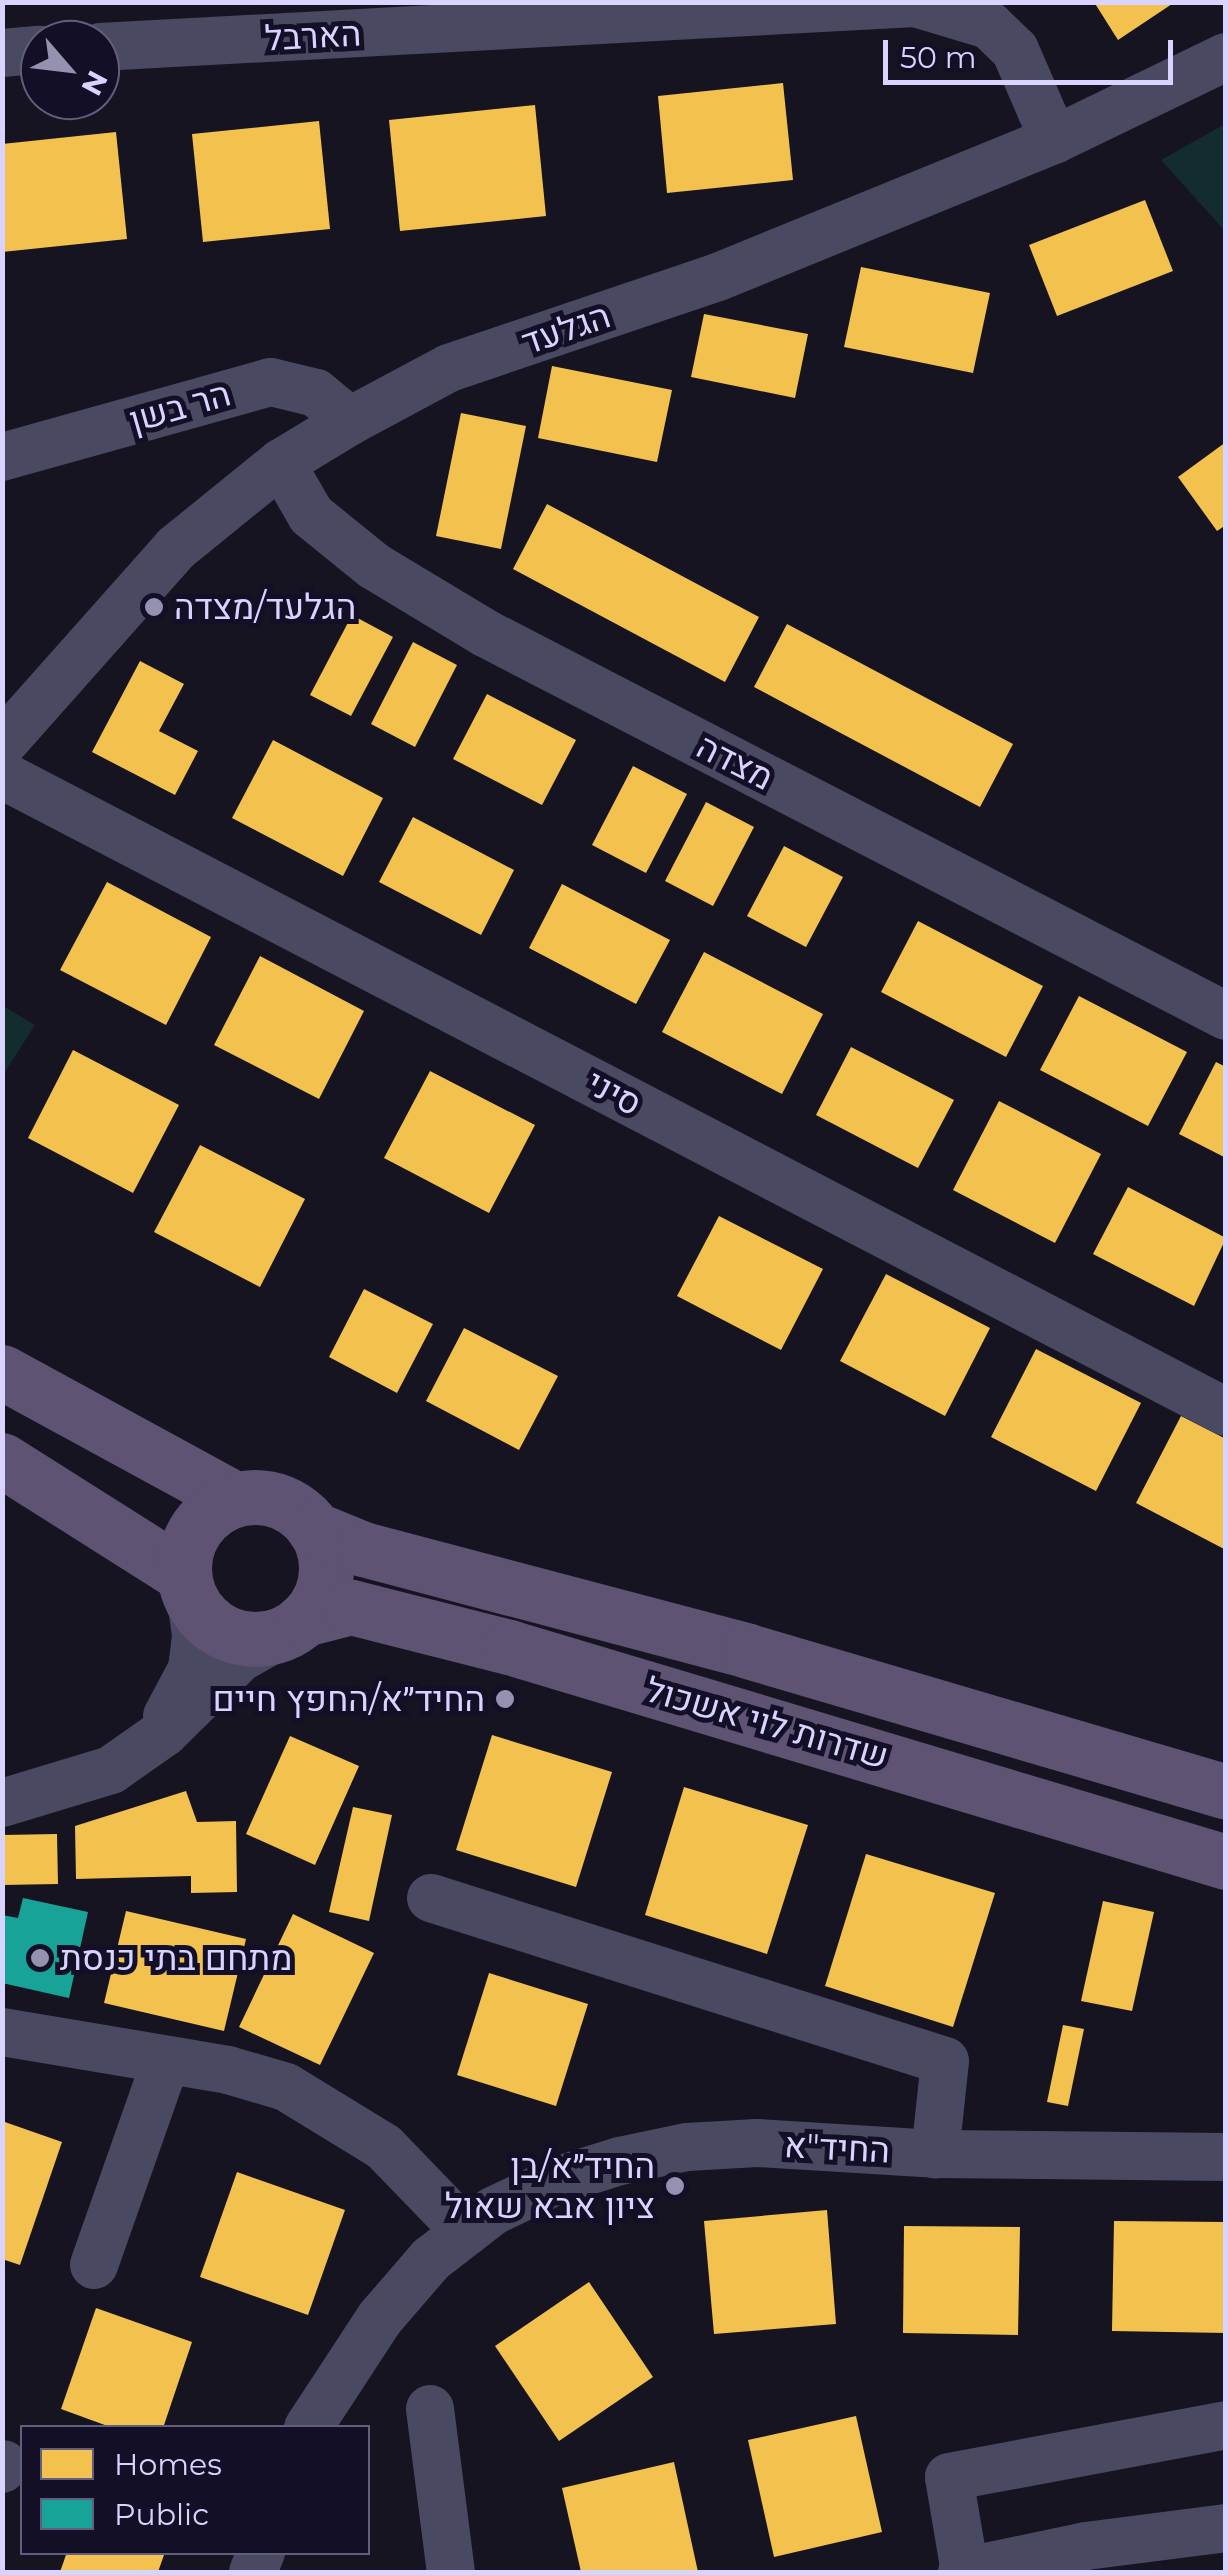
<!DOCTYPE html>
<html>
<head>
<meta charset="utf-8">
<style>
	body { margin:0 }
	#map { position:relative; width:1228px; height:2575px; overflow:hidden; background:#161421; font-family:Montserrat,Heebo,sans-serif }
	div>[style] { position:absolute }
	.green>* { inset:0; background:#132c2d }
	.homes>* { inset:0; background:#f2c14e }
	.public>* { inset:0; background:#17a398 }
	.minor>* { height:48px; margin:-24px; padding:0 24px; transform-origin:24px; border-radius:24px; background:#4a4962 }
	.major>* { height:55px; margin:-27.5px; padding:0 27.5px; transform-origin:27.5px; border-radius:27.5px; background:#5e5373 }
	.major>.ring { margin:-27.5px; padding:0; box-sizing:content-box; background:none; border:55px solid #5e5373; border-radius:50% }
	.dots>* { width:28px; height:28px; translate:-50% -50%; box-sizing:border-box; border:5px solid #130f26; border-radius:50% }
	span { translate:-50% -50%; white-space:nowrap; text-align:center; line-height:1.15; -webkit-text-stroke:10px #130f26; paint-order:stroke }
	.street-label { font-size:35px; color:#d9d4ff }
	.poi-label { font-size:35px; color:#d9d4ff }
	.left { translate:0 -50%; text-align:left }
	.right { translate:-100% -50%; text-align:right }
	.frame { position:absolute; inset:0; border:5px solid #d9d4ff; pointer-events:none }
	.legend { position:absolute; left:20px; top:2425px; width:350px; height:130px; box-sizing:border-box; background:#130f26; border:2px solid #625e7d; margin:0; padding:12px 18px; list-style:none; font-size:30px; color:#d9d4ff }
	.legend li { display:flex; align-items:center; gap:20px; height:50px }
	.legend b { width:50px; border:2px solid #625e7d }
	.north { position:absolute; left:20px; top:20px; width:100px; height:100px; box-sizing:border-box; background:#130f26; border:2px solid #625e7d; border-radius:50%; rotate:118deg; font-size:28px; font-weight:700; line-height:40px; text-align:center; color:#d9d4ff }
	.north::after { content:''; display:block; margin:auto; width:35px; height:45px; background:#9591b1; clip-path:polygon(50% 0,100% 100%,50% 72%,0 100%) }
	.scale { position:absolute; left:883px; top:40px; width:290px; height:45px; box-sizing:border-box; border:5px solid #d9d4ff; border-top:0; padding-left:12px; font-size:30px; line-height:35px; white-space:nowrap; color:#d9d4ff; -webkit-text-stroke:8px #130f26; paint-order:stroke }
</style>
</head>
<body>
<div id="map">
	<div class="green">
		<i style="clip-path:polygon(1225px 124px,1225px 231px,1161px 160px)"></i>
		<i style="clip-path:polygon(3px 1006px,35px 1025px,3px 1075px)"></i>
	</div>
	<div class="homes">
		<i style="clip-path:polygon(1094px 2px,1175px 2px,1118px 40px)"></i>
		<i style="clip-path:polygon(783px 83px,793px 180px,667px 193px,658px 96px)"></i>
		<i style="clip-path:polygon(535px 105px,546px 216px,400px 231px,389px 120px)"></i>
		<i style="clip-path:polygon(319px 121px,330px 229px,203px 242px,192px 134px)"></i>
		<i style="clip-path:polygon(116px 132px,127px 239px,2px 252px,2px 144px)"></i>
		<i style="clip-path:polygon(1145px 200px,1173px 271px,1057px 316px,1029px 245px)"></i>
		<i style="clip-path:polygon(861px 267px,990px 293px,973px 373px,844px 347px)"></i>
		<i style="clip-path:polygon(704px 314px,808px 334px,795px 398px,691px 377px)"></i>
		<i style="clip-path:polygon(552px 366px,672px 390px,657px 462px,538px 438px)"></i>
		<i style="clip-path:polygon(461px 413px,526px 426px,501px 549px,436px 536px)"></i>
		<i style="clip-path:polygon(1226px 442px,1226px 525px,1217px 531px,1178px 477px)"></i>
		<i style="clip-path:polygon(547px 504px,759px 617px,725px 682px,513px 569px)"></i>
		<i style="clip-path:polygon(352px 615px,393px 637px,351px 716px,310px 695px)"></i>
		<i style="clip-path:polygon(787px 624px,1013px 744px,980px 807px,754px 687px)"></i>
		<i style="clip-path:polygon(413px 642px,457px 665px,415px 747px,371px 724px)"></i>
		<i style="clip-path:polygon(140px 661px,184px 684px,159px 731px,198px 751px,175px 795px,92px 752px)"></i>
		<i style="clip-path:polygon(487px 694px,576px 740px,542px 805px,453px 759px)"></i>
		<i style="clip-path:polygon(273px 740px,383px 798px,343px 876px,232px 818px)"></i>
		<i style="clip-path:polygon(633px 766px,687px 794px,646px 873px,592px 845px)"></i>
		<i style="clip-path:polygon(706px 802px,754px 827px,713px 906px,665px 881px)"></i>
		<i style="clip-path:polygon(413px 817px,514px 870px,481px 935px,379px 882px)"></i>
		<i style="clip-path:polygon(784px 846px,843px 877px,806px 947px,747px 916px)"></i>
		<i style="clip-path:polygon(107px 882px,211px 937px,166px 1025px,60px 970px)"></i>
		<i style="clip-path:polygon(562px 884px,670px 940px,636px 1004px,529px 948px)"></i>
		<i style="clip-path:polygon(918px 921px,1043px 986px,1006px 1057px,881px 992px)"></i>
		<i style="clip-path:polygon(704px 952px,823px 1014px,782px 1094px,662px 1032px)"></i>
		<i style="clip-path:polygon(260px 956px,364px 1011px,319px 1099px,214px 1045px)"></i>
		<i style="clip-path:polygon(1079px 996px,1187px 1052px,1148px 1126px,1040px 1070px)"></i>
		<i style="clip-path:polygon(851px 1047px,954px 1100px,918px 1168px,816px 1115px)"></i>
		<i style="clip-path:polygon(73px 1050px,179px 1105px,133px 1193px,28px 1138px)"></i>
		<i style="clip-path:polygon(1216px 1062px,1226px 1067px,1226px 1158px,1179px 1134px)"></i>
		<i style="clip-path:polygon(430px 1071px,535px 1125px,489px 1213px,384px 1158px)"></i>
		<i style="clip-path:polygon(999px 1101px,1101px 1154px,1055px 1243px,953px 1190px)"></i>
		<i style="clip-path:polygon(200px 1145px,305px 1199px,260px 1287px,154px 1232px)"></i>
		<i style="clip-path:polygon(1128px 1187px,1226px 1238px,1194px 1306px,1093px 1254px)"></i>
		<i style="clip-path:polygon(719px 1216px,823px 1269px,781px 1350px,677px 1296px)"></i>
		<i style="clip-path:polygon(886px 1274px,990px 1328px,945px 1416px,840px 1361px)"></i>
		<i style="clip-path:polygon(364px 1289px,433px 1324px,397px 1393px,329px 1357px)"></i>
		<i style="clip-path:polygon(464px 1328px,558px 1376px,519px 1450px,426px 1401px)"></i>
		<i style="clip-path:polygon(1036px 1349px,1141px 1403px,1096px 1491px,991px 1437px)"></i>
		<i style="clip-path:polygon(1181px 1416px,1226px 1439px,1226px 1550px,1136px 1503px)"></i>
		<i style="clip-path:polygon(492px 1735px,612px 1772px,576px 1887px,456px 1850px)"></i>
		<i style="clip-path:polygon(290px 1736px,359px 1766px,315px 1865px,246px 1834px)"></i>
		<i style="clip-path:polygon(684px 1787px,808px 1825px,767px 1954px,645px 1915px)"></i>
		<i style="clip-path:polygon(186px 1791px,197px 1822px,236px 1821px,237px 1892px,191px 1893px,191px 1876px,76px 1879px,75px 1826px)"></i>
		<i style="clip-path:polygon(353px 1807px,392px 1815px,369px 1921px,329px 1912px)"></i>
		<i style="clip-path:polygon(57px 1834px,58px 1884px,2px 1885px,2px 1835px)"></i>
		<i style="clip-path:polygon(866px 1854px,995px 1893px,953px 2027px,825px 1986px)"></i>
		<i style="clip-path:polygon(1103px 1901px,1154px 1912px,1132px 2011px,1081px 2001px)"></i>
		<i style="clip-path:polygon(126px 1911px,246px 1939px,224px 2031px,104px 2003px)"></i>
		<i style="clip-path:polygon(293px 1914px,374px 1953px,320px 2065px,239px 2027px)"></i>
		<i style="clip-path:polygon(489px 1973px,588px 2004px,556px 2106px,457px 2075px)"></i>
		<i style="clip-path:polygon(1063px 2025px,1084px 2029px,1068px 2106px,1047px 2102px)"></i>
		<i style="clip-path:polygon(2px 2121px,62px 2142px,20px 2265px,2px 2259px)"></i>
		<i style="clip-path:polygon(237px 2172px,345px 2210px,308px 2315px,200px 2277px)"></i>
		<i style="clip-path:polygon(827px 2210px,836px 2324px,714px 2334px,704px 2221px)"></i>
		<i style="clip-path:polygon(1114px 2221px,1226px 2222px,1226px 2333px,1112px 2331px)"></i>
		<i style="clip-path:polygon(904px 2226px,1020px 2227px,1018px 2335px,903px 2333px)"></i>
		<i style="clip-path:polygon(589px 2282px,653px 2377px,559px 2441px,495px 2346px)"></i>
		<i style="clip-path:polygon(96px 2308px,192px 2342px,163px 2428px,113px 2428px,61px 2409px)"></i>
		<i style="clip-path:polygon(856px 2416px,882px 2532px,774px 2557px,748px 2440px)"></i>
		<i style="clip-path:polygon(674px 2462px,698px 2572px,581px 2572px,562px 2488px)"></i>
		<i style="clip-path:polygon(67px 2552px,165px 2552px,158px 2572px,60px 2572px)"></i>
	</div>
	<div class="public">
		<i style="clip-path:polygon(23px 1898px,88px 1912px,69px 1998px,2px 1983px,2px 1915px,18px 1918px)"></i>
	</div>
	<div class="minor">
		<i style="left:100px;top:47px;width:816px;rotate:-3.09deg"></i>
		<i style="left:915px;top:3px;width:77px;rotate:16.6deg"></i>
		<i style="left:989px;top:25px;width:36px;rotate:44deg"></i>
		<i style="left:1015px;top:50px;width:98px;rotate:66.6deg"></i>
		<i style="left:2px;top:53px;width:38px;rotate:-5deg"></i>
		<i style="left:2px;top:457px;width:279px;rotate:-15.6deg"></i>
		<i style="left:271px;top:382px;width:46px;rotate:13.7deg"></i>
		<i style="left:316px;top:393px;width:44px;rotate:39.5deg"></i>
		<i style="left:281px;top:463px;width:60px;rotate:60deg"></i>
		<i style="left:311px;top:515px;width:81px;rotate:39deg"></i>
		<i style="left:374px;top:566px;width:130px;rotate:31.1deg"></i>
		<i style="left:485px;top:633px;width:834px;rotate:27.33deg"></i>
		<i style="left:2px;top:744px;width:262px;rotate:-48.4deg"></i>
		<i style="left:176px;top:548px;width:135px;rotate:-39deg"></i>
		<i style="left:281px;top:463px;width:81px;rotate:-31.3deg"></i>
		<i style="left:350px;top:421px;width:112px;rotate:-28.2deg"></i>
		<i style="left:449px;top:368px;width:284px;rotate:-18.7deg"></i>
		<i style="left:718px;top:277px;width:363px;rotate:-22.2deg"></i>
		<i style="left:1054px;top:140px;width:191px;rotate:-25.8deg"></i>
		<i style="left:2px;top:775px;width:1380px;rotate:27.49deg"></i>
		<i style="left:167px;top:1716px;width:53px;rotate:-62deg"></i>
		<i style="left:192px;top:1669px;width:34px;rotate:-83deg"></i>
		<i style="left:196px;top:1635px;width:36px;rotate:-98deg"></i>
		<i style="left:2px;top:1803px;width:114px;rotate:-16.8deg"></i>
		<i style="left:111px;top:1770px;width:66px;rotate:-35.1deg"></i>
		<i style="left:165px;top:1732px;width:105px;rotate:-44.6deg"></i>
		<i style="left:240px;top:1658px;width:51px;rotate:-29.6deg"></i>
		<i style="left:431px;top:1898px;width:539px;rotate:17.59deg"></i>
		<i style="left:945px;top:2061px;width:94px;rotate:96.1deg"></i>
		<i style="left:2px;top:2032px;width:229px;rotate:9.5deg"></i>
		<i style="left:228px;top:2070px;width:60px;rotate:16.3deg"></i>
		<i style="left:286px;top:2087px;width:115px;rotate:31.5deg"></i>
		<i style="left:384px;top:2147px;width:118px;rotate:46deg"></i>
		<i style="left:94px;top:2265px;width:217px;rotate:-70.6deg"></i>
		<i style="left:430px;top:2409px;width:164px;rotate:82.7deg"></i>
		<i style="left:308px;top:2428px;width:131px;rotate:-56.8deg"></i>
		<i style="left:380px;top:2318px;width:78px;rotate:-49.2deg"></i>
		<i style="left:431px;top:2259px;width:78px;rotate:-37.7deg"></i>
		<i style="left:493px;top:2211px;width:70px;rotate:-25.5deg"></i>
		<i style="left:556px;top:2181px;width:67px;rotate:-17.4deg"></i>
		<i style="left:620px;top:2161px;width:68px;rotate:-11.8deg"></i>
		<i style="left:687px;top:2147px;width:70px;rotate:-3.3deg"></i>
		<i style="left:757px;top:2143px;width:178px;rotate:3.5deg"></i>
		<i style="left:935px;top:2154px;width:291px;rotate:0.6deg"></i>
		<i style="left:2px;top:2469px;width:5px;rotate:-68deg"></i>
		<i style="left:253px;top:2572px;width:22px;rotate:-68deg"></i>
		<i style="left:962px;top:2572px;width:127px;rotate:-11.8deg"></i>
		<i style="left:1086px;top:2546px;width:141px;rotate:-7.3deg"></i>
		<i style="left:965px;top:2572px;width:96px;rotate:-99.6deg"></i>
		<i style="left:949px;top:2477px;width:282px;rotate:-10.6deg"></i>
	</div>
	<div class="major">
		<i style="left:2px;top:1372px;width:265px;rotate:28.6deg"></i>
		<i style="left:2px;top:1460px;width:215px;rotate:32.3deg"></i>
		<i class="ring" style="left:184px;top:1497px;width:87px;height:87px"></i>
		<i style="left:314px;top:1529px;width:53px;rotate:22.2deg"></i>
		<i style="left:363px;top:1549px;width:398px;rotate:14.8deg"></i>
		<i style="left:748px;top:1651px;width:498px;rotate:16.4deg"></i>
		<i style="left:304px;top:1619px;width:49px;rotate:-14.3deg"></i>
		<i style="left:351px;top:1607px;width:163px;rotate:14.2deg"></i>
		<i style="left:509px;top:1647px;width:749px;rotate:16.69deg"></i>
	</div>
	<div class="dots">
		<i style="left:154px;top:607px;background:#9591b1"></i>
		<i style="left:505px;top:1699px;background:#9591b1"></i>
		<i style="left:40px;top:1958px;background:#9591b1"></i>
		<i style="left:675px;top:2186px;background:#9591b1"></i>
	</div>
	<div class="street-label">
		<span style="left:313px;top:36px;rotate:-3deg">הארבל</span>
		<span style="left:566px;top:329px;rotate:-19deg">הגלעד</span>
		<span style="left:180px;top:407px;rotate:-16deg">הר בשן</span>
		<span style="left:735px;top:762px;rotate:27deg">מצדה</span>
		<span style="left:614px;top:1093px;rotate:28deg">סיני</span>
		<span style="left:767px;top:1723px;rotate:16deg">שדרות לוי אשכול</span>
		<span style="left:837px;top:2148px;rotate:3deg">החיד"א</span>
	</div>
	<div class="poi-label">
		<span class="left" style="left:174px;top:607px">הגלעד/מצדה</span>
		<span class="right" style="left:485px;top:1699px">החיד״א/החפץ חיים</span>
		<span class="left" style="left:60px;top:1958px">מתחם בתי כנסת</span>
		<span class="right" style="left:655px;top:2186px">החיד״א/בן<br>ציון אבא שאול</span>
	</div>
	<div class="frame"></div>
	<ul class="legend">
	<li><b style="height:28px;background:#f2c14e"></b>Homes</li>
	<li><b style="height:28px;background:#17a398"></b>Public</li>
	</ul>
	<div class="north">N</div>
	<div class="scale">50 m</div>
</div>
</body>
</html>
